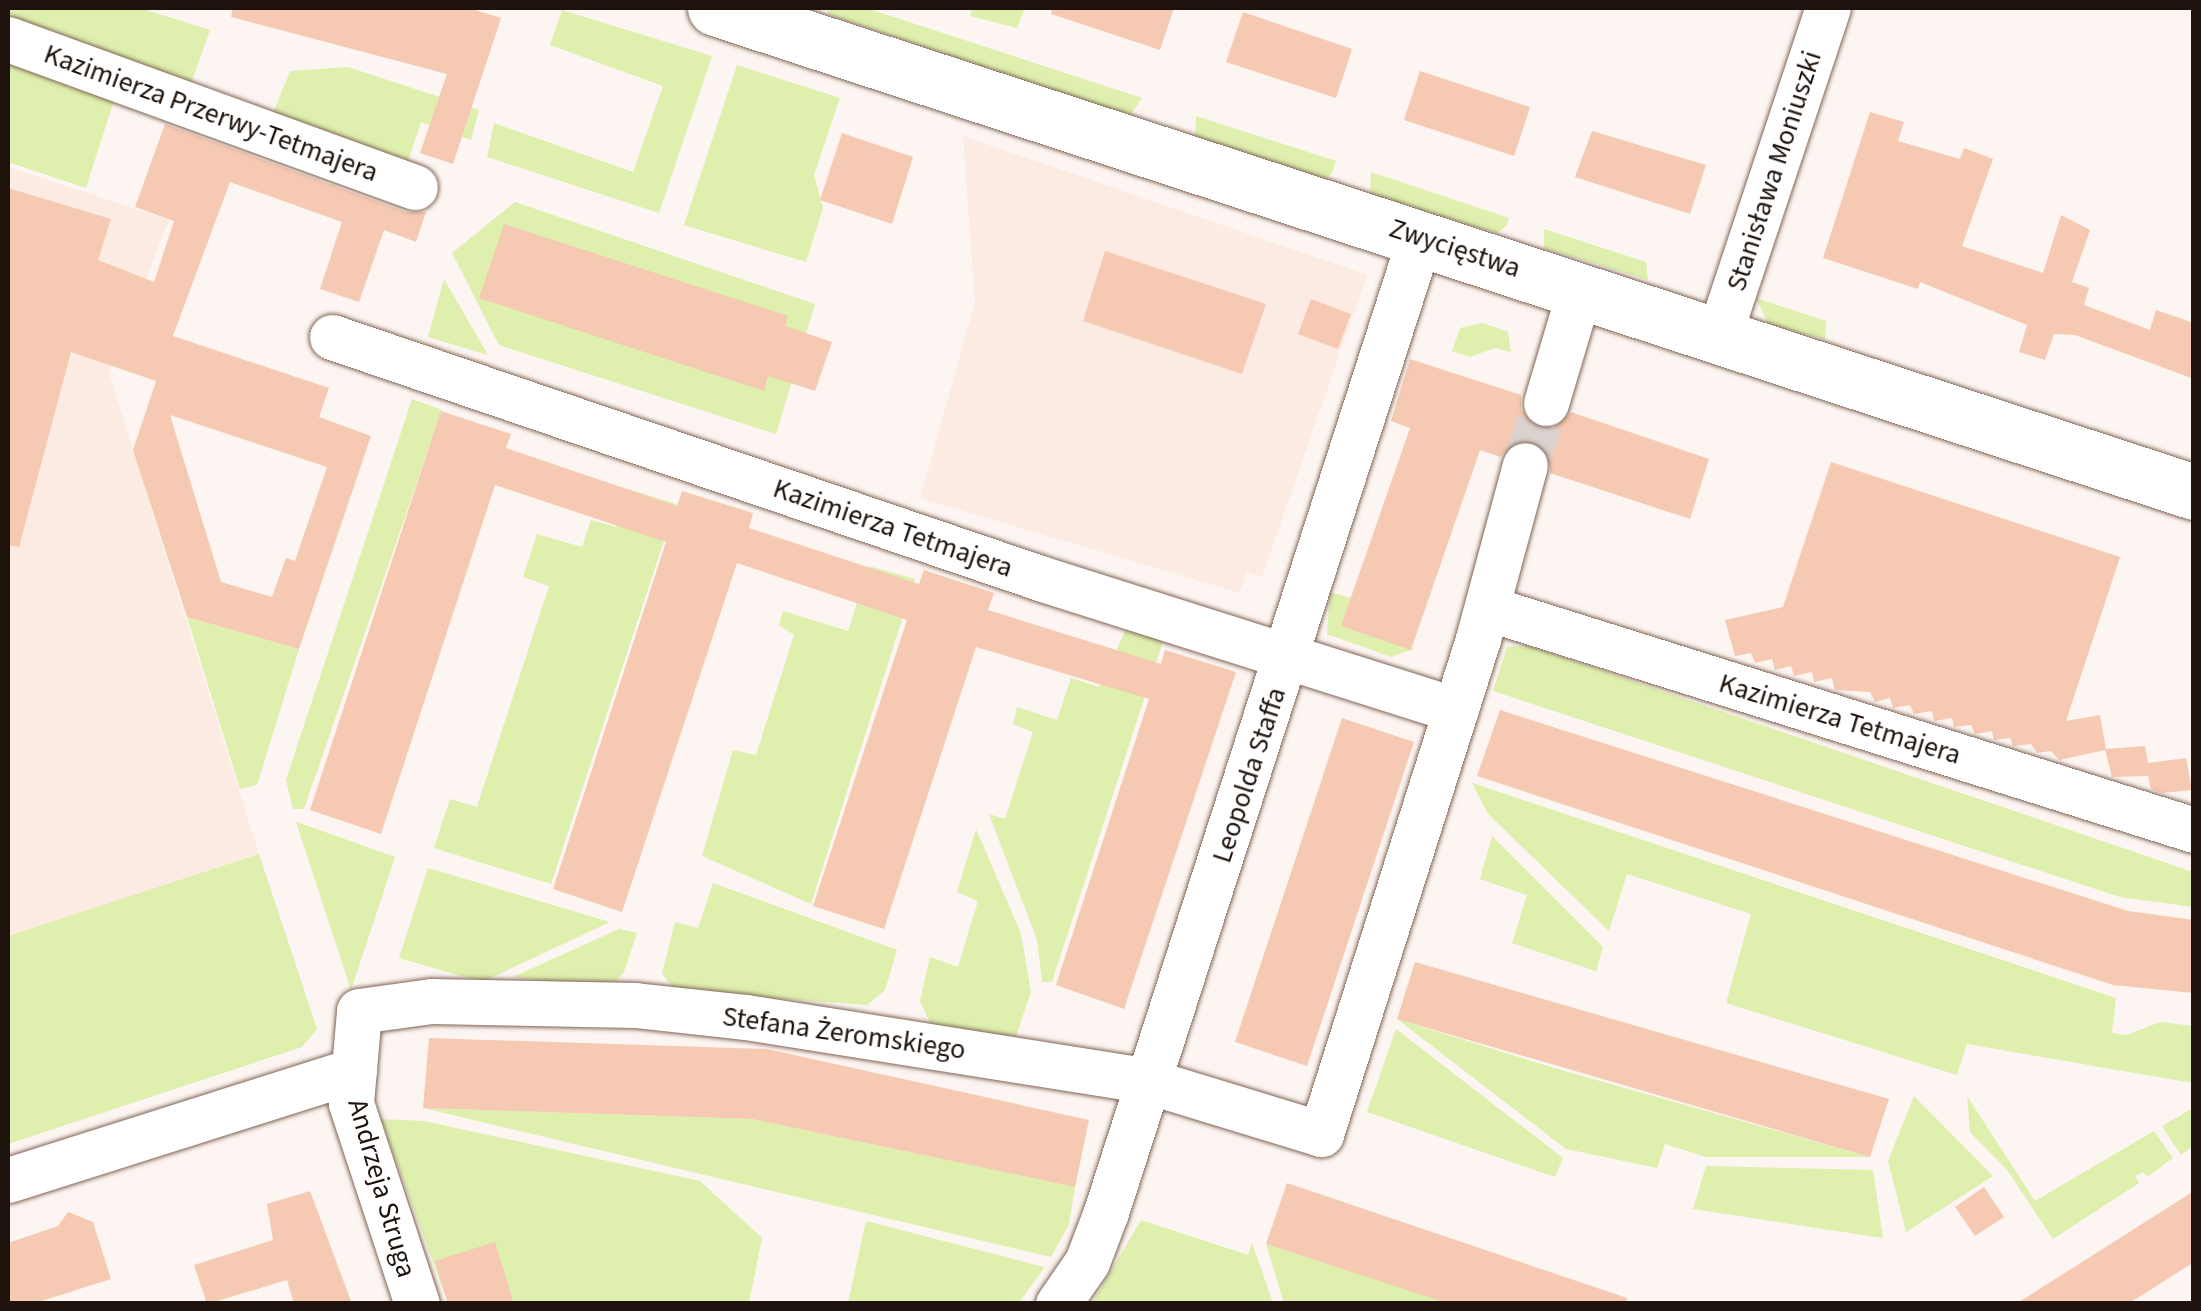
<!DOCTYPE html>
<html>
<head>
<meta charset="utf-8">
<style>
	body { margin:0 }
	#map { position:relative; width:2201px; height:1311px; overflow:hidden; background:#fcf5f1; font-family:"Source Sans 3",sans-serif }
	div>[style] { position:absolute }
	.built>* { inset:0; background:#fcebe2 }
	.green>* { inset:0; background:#deefae }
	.building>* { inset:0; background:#f5c9b2 }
	.minor-tunnel>* { height:45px; margin-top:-22.5px; transform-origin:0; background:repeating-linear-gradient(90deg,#dbd3cf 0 45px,transparent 0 67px) }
	.roads { filter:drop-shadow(0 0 2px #816454) drop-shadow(0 0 2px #816454) }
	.minor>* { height:45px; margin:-22.5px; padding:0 22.5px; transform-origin:22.5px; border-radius:22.5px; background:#fff }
	.tertiary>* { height:55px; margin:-27.5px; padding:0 27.5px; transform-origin:27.5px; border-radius:27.5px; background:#fff }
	span { translate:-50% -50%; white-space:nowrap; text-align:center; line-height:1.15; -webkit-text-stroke:8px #fff; paint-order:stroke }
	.street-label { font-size:28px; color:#1e130c }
	.frame { position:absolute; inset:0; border:10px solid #1e130c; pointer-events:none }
</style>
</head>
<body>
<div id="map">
	<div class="built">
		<i style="clip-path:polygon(963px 136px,1367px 275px,1262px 577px,1247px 572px,1240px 593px,920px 498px,975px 303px)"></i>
		<i style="clip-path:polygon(8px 167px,169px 220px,109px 373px,259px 854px,8px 936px)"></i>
	</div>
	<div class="green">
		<i style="clip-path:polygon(8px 8px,140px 8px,210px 30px,192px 81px,169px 84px,8px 30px)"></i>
		<i style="clip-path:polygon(829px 8px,866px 8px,1142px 98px,1129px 117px,827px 14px)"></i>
		<i style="clip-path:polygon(972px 8px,1025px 8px,1017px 28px,970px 16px)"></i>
		<i style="clip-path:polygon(562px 10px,712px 56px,659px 213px,487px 157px,494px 123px,633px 172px,663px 86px,550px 45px)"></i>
		<i style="clip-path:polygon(8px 56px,114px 100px,86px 188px,8px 162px)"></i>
		<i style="clip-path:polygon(737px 65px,840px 98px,814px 175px,823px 208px,806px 262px,684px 225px)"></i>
		<i style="clip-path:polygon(348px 67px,479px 110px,471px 140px,421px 122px,408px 161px,272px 116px,290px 71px)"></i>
		<i style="clip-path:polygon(1196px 116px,1336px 161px,1332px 173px,1324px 181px,1195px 140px)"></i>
		<i style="clip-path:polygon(1371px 172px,1509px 218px,1506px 226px,1497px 233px,1370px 196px)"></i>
		<i style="clip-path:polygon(515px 202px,815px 304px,776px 434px,499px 345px,452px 253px)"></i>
		<i style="clip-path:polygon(1544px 229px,1646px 262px,1648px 280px,1544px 248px)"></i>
		<i style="clip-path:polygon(444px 279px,488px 355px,428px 337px)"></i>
		<i style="clip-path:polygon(1756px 298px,1826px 321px,1825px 339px,1769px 325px)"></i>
		<i style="clip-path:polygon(1483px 323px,1508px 332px,1511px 352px,1495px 348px,1470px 357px,1452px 351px,1460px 328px)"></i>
		<i style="clip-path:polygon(412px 399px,442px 410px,304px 809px,293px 809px,286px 780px)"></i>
		<i style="clip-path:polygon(628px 489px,676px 504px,551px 884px,434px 848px,450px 799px,477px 807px,549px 586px,523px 577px,537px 534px,582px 547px,591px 520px,616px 527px)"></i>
		<i style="clip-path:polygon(869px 566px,915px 579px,811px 904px,702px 856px,733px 750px,756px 755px,794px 635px,779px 625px,783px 611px,848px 631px)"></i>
		<i style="clip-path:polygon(1330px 592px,1351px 598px,1342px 625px,1414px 649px,1391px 657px,1327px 634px)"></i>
		<i style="clip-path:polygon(187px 617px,299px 649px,257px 785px,240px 789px)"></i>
		<i style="clip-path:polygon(1126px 629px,1163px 641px,1052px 982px,1042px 982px,1037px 940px,989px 814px,1005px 819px,1033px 732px,1013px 724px,1017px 707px,1057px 720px,1071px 678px,1099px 687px)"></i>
		<i style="clip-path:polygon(1527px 645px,2193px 872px,2193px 907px,2120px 897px,1493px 691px,1507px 647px)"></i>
		<i style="clip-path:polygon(1472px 783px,2116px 998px,2112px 1033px,2127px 1035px,2160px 1022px,2193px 1026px,2193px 1083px,1967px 1044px,1957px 1075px,1726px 1003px,1751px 914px,1627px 874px,1609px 931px,1488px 814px)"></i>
		<i style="clip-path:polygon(297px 822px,395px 857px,351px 990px,296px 822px)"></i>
		<i style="clip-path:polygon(976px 829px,1021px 934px,1031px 992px,1013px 1045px,931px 1025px,920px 1001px,930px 957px,958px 967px,978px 901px,957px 892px)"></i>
		<i style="clip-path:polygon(1492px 836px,1603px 947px,1596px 971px,1512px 943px,1527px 895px,1480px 879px)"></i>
		<i style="clip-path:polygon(259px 854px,317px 1029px,302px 1047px,8px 1144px,8px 936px)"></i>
		<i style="clip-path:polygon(428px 868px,610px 922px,482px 982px,399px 958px)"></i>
		<i style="clip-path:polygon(713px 883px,897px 950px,885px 990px,867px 1005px,676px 991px,662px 974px,675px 922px,698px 928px)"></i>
		<i style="clip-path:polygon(619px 929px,637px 933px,624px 972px,609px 989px,513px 977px)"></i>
		<i style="clip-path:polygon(1397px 1019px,1554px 1068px,1870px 1157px,1706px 1157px,1665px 1144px,1657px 1168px,1566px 1149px)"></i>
		<i style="clip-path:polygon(1396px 1029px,1563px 1158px,1555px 1177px,1367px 1112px)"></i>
		<i style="clip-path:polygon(1914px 1096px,1993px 1176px,1906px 1232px,1888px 1161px)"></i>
		<i style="clip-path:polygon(1967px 1096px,2035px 1201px,2154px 1131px,2173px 1158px,2147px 1177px,2143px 1172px,2135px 1176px,2139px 1183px,2053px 1239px,2008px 1171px,1970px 1132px)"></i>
		<i style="clip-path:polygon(423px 1108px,752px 1119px,1075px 1187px,1069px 1224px,1051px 1257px)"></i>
		<i style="clip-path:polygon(2193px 1108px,2193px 1146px,2181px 1155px,2162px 1126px)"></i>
		<i style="clip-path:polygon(381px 1119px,424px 1121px,700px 1181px,762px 1238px,749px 1303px,448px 1303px)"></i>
		<i style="clip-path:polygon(1706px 1166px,1873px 1170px,1883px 1238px,1693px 1209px)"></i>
		<i style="clip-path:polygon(1141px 1220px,1248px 1255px,1252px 1243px,1273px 1303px,1092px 1303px)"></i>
		<i style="clip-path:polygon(866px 1221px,1044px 1267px,1044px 1268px,1019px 1303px,848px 1303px)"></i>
		<i style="clip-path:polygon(1266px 1244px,1450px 1303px,1284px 1303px)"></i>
	</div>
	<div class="building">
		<i style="clip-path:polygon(233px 8px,469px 8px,501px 18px,453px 164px,420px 153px,447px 74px,231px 17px)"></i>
		<i style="clip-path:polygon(1052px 8px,1174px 8px,1160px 50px,1051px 14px)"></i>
		<i style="clip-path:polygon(1243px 12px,1352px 49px,1336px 98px,1226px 62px)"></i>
		<i style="clip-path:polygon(1420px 71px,1530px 107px,1514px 156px,1404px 120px)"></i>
		<i style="clip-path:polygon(1870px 112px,1904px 122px,1898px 141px,1960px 159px,1964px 148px,1993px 159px,1962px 246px,2043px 273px,2061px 215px,2090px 230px,2072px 282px,2089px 288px,2084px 305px,2150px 330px,2156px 310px,2194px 323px,2194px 379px,2075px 335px,2054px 334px,2045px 360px,2019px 352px,2027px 325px,1920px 282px,1918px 289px,1823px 258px)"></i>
		<i style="clip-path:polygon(evenodd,165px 124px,406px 212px,426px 212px,416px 242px,384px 230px,359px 302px,320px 289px,342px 222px,230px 182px,173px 336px,329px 388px,319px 417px,371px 436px,299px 649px,187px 617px,133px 450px,156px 381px,71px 352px,19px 547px,8px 545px,8px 188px,111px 219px,98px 260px,154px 282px,174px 221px,135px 207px,165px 124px,170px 415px,327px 467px,295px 561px,286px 558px,272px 597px,221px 582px,170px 415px)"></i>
		<i style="clip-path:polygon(1592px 131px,1706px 165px,1690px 214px,1575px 177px)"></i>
		<i style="clip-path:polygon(842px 133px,913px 157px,892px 224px,820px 200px)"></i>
		<i style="clip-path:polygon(504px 224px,788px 316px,785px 326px,832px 342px,815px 391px,768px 376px,764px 391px,479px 298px)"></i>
		<i style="clip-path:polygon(1105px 251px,1266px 304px,1242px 374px,1083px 321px)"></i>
		<i style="clip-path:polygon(1311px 299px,1351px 314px,1338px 349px,1298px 334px)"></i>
		<i style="clip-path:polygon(1410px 359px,1521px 395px,1521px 410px,1538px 428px,1553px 428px,1571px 412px,1709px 459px,1690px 519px,1550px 473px,1550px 457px,1533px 440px,1517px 440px,1500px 457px,1480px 450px,1411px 650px,1341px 626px,1410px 428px,1391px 421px)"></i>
		<i style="clip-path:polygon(441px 411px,511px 434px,506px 448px,677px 506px,682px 491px,753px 513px,749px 528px,919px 584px,924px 570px,994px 593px,988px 610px,1161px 664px,1165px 650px,1236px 672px,1124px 1009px,1056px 985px,1149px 699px,976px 647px,884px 929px,813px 906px,907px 620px,737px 563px,622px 912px,553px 889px,666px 542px,495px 485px,381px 834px,310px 810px)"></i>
		<i style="clip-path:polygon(1831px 462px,2120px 557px,2066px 721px,2100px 715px,2106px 749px,2145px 746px,2148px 763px,2186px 758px,2192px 790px,2162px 793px,2151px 789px,2148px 776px,2112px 777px,2105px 750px,2059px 760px,2051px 751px,2037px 753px,2031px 744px,2013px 746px,2010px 738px,1994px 740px,1992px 731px,1975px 734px,1971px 725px,1954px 727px,1952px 718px,1934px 721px,1932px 711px,1914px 714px,1910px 705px,1893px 708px,1890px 698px,1875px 702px,1870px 692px,1835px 690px,1832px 678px,1814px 682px,1812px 672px,1794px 676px,1791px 666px,1775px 670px,1772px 659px,1755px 663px,1751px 653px,1735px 656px,1725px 620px,1783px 607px)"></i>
		<i style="clip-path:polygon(1500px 710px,2128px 911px,2194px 920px,2194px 993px,2113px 985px,1477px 776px)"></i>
		<i style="clip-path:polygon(1342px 718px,1414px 742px,1307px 1066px,1235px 1042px)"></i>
		<i style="clip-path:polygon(1415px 962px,1889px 1099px,1870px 1157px,1397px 1019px)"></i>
		<i style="clip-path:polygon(429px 1038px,767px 1049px,1089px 1120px,1075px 1187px,752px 1119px,423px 1108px)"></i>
		<i style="clip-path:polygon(1287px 1183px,1627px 1298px,1626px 1304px,1450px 1304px,1266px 1244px)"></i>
		<i style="clip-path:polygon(1984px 1187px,2004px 1217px,1975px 1236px,1955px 1207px)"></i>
		<i style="clip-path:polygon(310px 1191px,352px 1304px,294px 1304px,287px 1280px,207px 1304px,194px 1265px,273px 1240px,267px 1204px)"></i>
		<i style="clip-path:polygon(2194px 1191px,2194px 1262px,2128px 1304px,2016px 1304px)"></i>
		<i style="clip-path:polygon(68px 1212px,93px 1222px,111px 1279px,32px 1304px,8px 1304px,8px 1243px,58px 1226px)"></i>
		<i style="clip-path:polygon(495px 1242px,514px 1304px,448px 1304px,435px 1261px)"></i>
	</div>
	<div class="minor-tunnel">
		<i style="left:1525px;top:465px;width:65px;rotate:-71.3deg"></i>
	</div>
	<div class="roads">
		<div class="minor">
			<i style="left:8px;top:39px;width:433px;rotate:20deg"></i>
			<i style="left:1719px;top:335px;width:345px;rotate:-71.6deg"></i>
			<i style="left:332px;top:337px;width:751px;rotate:18.8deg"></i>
			<i style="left:1043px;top:579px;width:433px;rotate:17.6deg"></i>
			<i style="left:1546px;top:403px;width:119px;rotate:-73.4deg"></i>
			<i style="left:1487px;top:608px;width:741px;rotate:17.43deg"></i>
			<i style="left:8px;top:1180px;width:363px;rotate:-17.6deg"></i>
			<i style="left:417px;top:1304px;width:212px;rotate:-108.2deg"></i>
			<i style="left:351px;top:1103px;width:92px;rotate:-85deg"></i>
			<i style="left:359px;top:1011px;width:73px;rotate:-7.9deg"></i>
			<i style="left:431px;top:1001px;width:204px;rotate:1.1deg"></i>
			<i style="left:635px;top:1005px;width:112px;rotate:6.2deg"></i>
			<i style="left:746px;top:1017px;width:407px;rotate:9deg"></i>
			<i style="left:1148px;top:1081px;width:181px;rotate:17deg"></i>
			<i style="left:1321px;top:1134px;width:519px;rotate:-72.4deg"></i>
			<i style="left:1478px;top:639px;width:180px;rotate:-74.9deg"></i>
			<i style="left:1058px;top:1304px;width:51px;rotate:-55.4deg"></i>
			<i style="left:1087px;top:1262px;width:53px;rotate:-69.2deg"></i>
			<i style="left:1106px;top:1212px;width:1024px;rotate:-72.15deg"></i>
		</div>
		<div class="tertiary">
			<i style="left:715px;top:8px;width:1556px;rotate:18.12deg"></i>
		</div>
	</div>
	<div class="street-label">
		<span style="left:211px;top:113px;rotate:20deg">Kazimierza Przerwy-Tetmajera</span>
		<span style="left:1774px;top:171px;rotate:-72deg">Stanisława Moniuszki</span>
		<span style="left:1455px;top:248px;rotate:18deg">Zwycięstwa</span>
		<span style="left:893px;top:528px;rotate:19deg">Kazimierza Tetmajera</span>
		<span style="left:1840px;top:719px;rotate:17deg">Kazimierza Tetmajera</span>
		<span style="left:1249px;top:775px;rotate:-72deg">Leopolda Staffa</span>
		<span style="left:844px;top:1033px;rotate:8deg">Stefana Żeromskiego</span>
		<span style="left:382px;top:1188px;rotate:74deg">Andrzeja Struga</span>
	</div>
	<div class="frame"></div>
</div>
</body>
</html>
